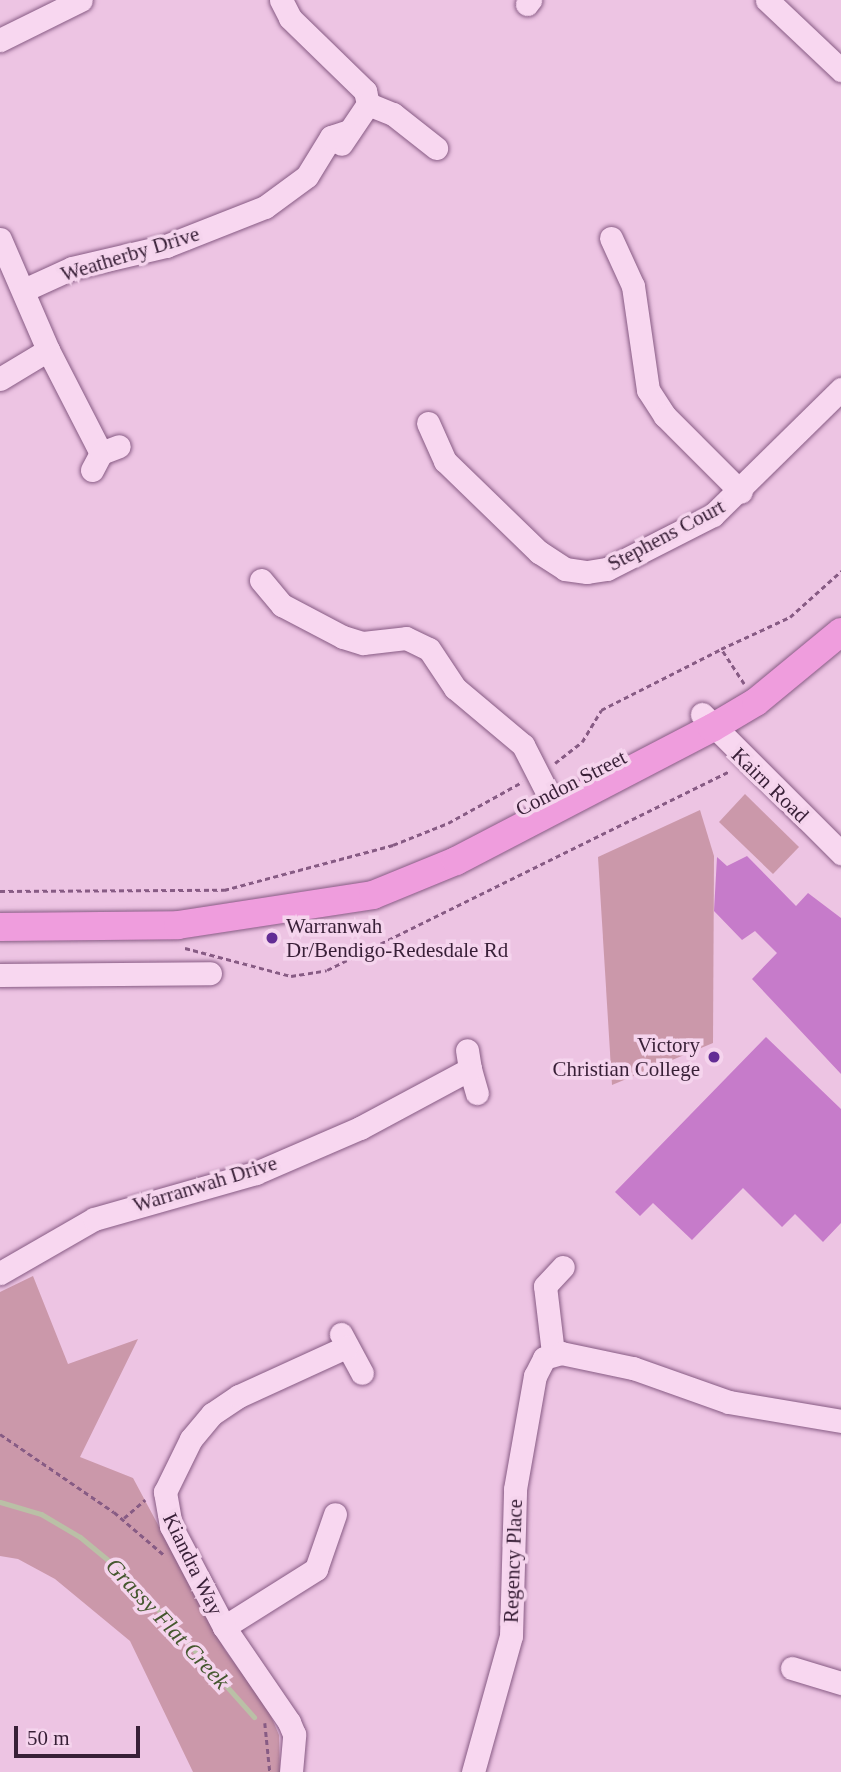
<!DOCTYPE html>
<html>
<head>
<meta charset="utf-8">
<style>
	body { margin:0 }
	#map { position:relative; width:841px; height:1772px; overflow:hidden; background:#edc4e3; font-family:Georgia,serif }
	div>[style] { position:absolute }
	.green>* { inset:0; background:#cb98aa }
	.stream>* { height:5px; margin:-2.5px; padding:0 2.5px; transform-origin:2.5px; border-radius:2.5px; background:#bac0a6 }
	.building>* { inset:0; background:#c67bca }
	.path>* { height:2.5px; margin-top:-1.25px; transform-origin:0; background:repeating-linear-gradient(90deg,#875b84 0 5px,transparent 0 8.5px) }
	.roads { filter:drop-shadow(0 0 2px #875b84) drop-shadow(0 0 2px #875b84) }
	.minor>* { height:23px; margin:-11.5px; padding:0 11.5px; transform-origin:11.5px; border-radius:11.5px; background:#f8d7f0 }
	.major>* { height:28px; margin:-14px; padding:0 14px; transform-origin:14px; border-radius:14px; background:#ef9ddd }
	.dots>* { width:19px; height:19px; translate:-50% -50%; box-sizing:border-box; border:4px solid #f5d4ed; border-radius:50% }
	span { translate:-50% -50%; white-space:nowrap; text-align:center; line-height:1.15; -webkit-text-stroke:7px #f5d4ed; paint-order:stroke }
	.street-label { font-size:21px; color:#381f37 }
	.poi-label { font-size:21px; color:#381f37 }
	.left { translate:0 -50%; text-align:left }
	.right { translate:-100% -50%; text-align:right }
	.water-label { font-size:23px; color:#44572e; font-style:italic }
	.scale { position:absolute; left:14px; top:1726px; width:126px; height:32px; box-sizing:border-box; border:4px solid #381f37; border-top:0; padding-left:9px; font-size:21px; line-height:24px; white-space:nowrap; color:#381f37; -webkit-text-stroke:5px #f5d4ed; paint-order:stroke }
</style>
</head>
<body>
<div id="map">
	<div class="green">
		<i style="clip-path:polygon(745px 794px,799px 847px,773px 874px,719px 822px)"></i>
		<i style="clip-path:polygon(700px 810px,714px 856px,713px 1043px,612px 1085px,598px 857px)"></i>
		<i style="clip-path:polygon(33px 1276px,68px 1364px,138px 1339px,80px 1457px,133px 1478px,225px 1650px,268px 1709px,279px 1735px,280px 1772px,193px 1772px,130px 1641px,55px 1579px,18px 1559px,0 1556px,0 1292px)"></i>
	</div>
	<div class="stream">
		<i style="left:0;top:1502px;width:43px;rotate:16.3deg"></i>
		<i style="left:41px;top:1514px;width:45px;rotate:30.5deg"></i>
		<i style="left:80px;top:1537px;width:66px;rotate:39.5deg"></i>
		<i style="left:131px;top:1579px;width:185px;rotate:48.3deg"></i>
	</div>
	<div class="building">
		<i style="clip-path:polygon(747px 856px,796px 906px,808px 893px,841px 918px,841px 1074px,752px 979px,777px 953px,755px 931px,742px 940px,714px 911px,717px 857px,727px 866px)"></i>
		<i style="clip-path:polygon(766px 1037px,841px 1109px,841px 1223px,823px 1242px,795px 1214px,782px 1227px,743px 1188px,692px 1240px,653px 1203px,640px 1216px,615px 1192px)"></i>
	</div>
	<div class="path">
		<i style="left:744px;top:684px;width:42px;rotate:-123.3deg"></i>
		<i style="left:721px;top:649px;width:76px;rotate:-24.9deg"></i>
		<i style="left:790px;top:617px;width:69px;rotate:-42deg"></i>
		<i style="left:555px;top:763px;width:34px;rotate:-38deg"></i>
		<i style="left:582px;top:742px;width:37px;rotate:-59deg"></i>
		<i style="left:601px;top:710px;width:135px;rotate:-26.9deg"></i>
		<i style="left:0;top:891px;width:224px;rotate:-0.3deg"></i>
		<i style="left:224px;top:890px;width:175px;rotate:-14.9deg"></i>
		<i style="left:393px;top:845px;width:59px;rotate:-21.8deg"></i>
		<i style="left:448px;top:823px;width:85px;rotate:-29deg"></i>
		<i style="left:185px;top:948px;width:110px;rotate:14.8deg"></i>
		<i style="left:291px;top:976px;width:36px;rotate:-9deg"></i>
		<i style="left:327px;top:970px;width:449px;rotate:-26.3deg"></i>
		<i style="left:0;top:1434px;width:138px;rotate:34.4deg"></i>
		<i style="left:114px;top:1512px;width:65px;rotate:40.6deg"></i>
		<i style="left:124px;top:1518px;width:28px;rotate:-41deg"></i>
		<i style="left:265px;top:1723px;width:49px;rotate:84.2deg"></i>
	</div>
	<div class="roads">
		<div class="minor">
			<i style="left:281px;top:0;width:20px;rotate:63deg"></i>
			<i style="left:290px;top:18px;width:105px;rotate:44.2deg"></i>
			<i style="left:365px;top:91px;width:13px;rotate:77deg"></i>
			<i style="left:368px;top:104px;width:48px;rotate:124deg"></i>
			<i style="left:767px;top:0;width:102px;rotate:43.4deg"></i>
			<i style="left:527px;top:4px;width:5px;rotate:-53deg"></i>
			<i style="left:0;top:40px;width:90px;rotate:-26.3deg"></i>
			<i style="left:368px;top:104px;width:27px;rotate:22deg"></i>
			<i style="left:393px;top:114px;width:55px;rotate:38.3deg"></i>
			<i style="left:611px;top:238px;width:53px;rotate:65.4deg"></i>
			<i style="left:633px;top:286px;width:105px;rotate:81.8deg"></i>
			<i style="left:648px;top:390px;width:31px;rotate:57deg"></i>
			<i style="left:665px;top:416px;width:107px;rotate:45deg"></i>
			<i style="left:0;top:239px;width:121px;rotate:66.6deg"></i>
			<i style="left:48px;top:350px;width:56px;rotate:148.9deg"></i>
			<i style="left:24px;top:290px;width:53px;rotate:-24.6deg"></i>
			<i style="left:72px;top:268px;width:97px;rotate:-13.2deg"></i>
			<i style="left:166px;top:246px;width:106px;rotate:-21.5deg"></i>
			<i style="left:265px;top:207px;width:52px;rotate:-36.4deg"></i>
			<i style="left:307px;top:176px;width:46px;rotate:-58.4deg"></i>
			<i style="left:331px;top:137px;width:16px;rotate:-18deg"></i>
			<i style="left:48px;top:350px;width:116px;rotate:62.8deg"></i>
			<i style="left:428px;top:423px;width:42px;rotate:65.9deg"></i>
			<i style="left:445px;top:461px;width:131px;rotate:44.1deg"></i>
			<i style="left:539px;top:552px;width:31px;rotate:33deg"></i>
			<i style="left:565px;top:569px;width:22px;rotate:8deg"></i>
			<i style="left:587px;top:572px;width:20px;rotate:-9deg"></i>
			<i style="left:607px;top:569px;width:119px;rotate:-27deg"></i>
			<i style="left:713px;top:515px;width:180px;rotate:-44.5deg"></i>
			<i style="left:92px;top:470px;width:19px;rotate:-62deg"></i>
			<i style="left:101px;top:453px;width:19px;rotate:-21deg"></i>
			<i style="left:261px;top:580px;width:33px;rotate:50deg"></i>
			<i style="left:282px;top:605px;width:69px;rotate:27.7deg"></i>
			<i style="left:343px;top:637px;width:21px;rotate:17deg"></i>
			<i style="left:363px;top:643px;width:43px;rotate:-6.6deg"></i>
			<i style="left:406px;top:638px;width:25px;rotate:26deg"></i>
			<i style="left:429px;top:649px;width:47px;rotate:56.3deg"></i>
			<i style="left:455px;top:688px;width:89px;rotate:40deg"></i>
			<i style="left:523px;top:745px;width:55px;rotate:63deg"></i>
			<i style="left:702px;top:714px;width:197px;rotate:45deg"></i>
			<i style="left:0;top:975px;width:210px;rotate:-0.5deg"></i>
			<i style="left:470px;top:1069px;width:25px;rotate:74deg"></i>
			<i style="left:0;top:1273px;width:108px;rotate:-29.9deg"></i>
			<i style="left:94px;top:1219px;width:168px;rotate:-15.9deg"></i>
			<i style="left:256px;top:1173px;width:113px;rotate:-23.4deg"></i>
			<i style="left:360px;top:1128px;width:125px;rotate:-28.2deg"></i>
			<i style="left:470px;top:1069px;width:19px;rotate:-99deg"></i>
			<i style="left:341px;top:1334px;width:44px;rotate:61.7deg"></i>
			<i style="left:553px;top:1353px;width:67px;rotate:-96.8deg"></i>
			<i style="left:545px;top:1286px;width:26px;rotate:-47deg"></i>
			<i style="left:224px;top:1627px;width:109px;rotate:-32.2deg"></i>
			<i style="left:316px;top:1569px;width:58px;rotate:-70.9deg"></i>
			<i style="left:792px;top:1668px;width:51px;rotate:17deg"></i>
			<i style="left:291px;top:1772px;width:38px;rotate:-85deg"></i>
			<i style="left:294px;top:1734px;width:13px;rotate:-113deg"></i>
			<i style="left:289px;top:1722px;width:115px;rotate:-124.4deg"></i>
			<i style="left:224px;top:1627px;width:114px;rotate:-117.7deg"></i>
			<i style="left:171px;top:1526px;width:35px;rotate:-100deg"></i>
			<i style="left:165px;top:1492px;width:59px;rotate:-63.9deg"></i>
			<i style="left:191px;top:1439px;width:33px;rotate:-50deg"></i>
			<i style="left:212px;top:1414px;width:32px;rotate:-34deg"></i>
			<i style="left:239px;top:1396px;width:118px;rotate:-24.6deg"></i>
			<i style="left:473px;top:1772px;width:141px;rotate:-74.4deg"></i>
			<i style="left:511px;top:1636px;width:147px;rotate:-88.4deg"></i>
			<i style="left:515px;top:1489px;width:115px;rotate:-80deg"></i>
			<i style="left:535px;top:1376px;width:20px;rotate:-63deg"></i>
			<i style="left:544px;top:1358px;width:18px;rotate:-16deg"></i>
			<i style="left:561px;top:1353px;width:74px;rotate:11.8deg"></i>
			<i style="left:633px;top:1368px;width:102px;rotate:19.5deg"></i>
			<i style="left:729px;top:1402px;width:114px;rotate:9.6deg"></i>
		</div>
		<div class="major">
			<i style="left:0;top:927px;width:178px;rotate:-0.6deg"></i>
			<i style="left:178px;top:925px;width:197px;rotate:-8.7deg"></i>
			<i style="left:373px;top:895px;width:90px;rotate:-22.3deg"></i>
			<i style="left:456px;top:861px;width:288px;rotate:-27.5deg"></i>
			<i style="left:712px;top:728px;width:51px;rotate:-30.6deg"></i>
			<i style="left:756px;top:702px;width:110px;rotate:-39.5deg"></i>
		</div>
	</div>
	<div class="dots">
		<i style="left:272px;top:938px;background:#632c95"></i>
		<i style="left:714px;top:1057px;background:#632c95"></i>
	</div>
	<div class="street-label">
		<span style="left:130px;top:254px;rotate:-17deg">Weatherby Drive</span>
		<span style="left:666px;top:535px;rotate:-28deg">Stephens Court</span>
		<span style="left:571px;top:783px;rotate:-27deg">Condon Street</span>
		<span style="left:770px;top:785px;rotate:44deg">Kairn Road</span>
		<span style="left:205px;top:1184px;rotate:-17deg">Warranwah Drive</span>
		<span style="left:513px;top:1561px;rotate:-88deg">Regency Place</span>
		<span style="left:193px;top:1564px;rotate:64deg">Kiandra Way</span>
	</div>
	<div class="poi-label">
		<span class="left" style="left:286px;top:938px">Warranwah<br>Dr/Bendigo-Redesdale Rd</span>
		<span class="right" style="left:700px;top:1057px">Victory<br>Christian College</span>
	</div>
	<div class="water-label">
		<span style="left:167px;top:1624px;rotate:47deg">Grassy Flat Creek</span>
	</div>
	<div class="scale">50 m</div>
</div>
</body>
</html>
